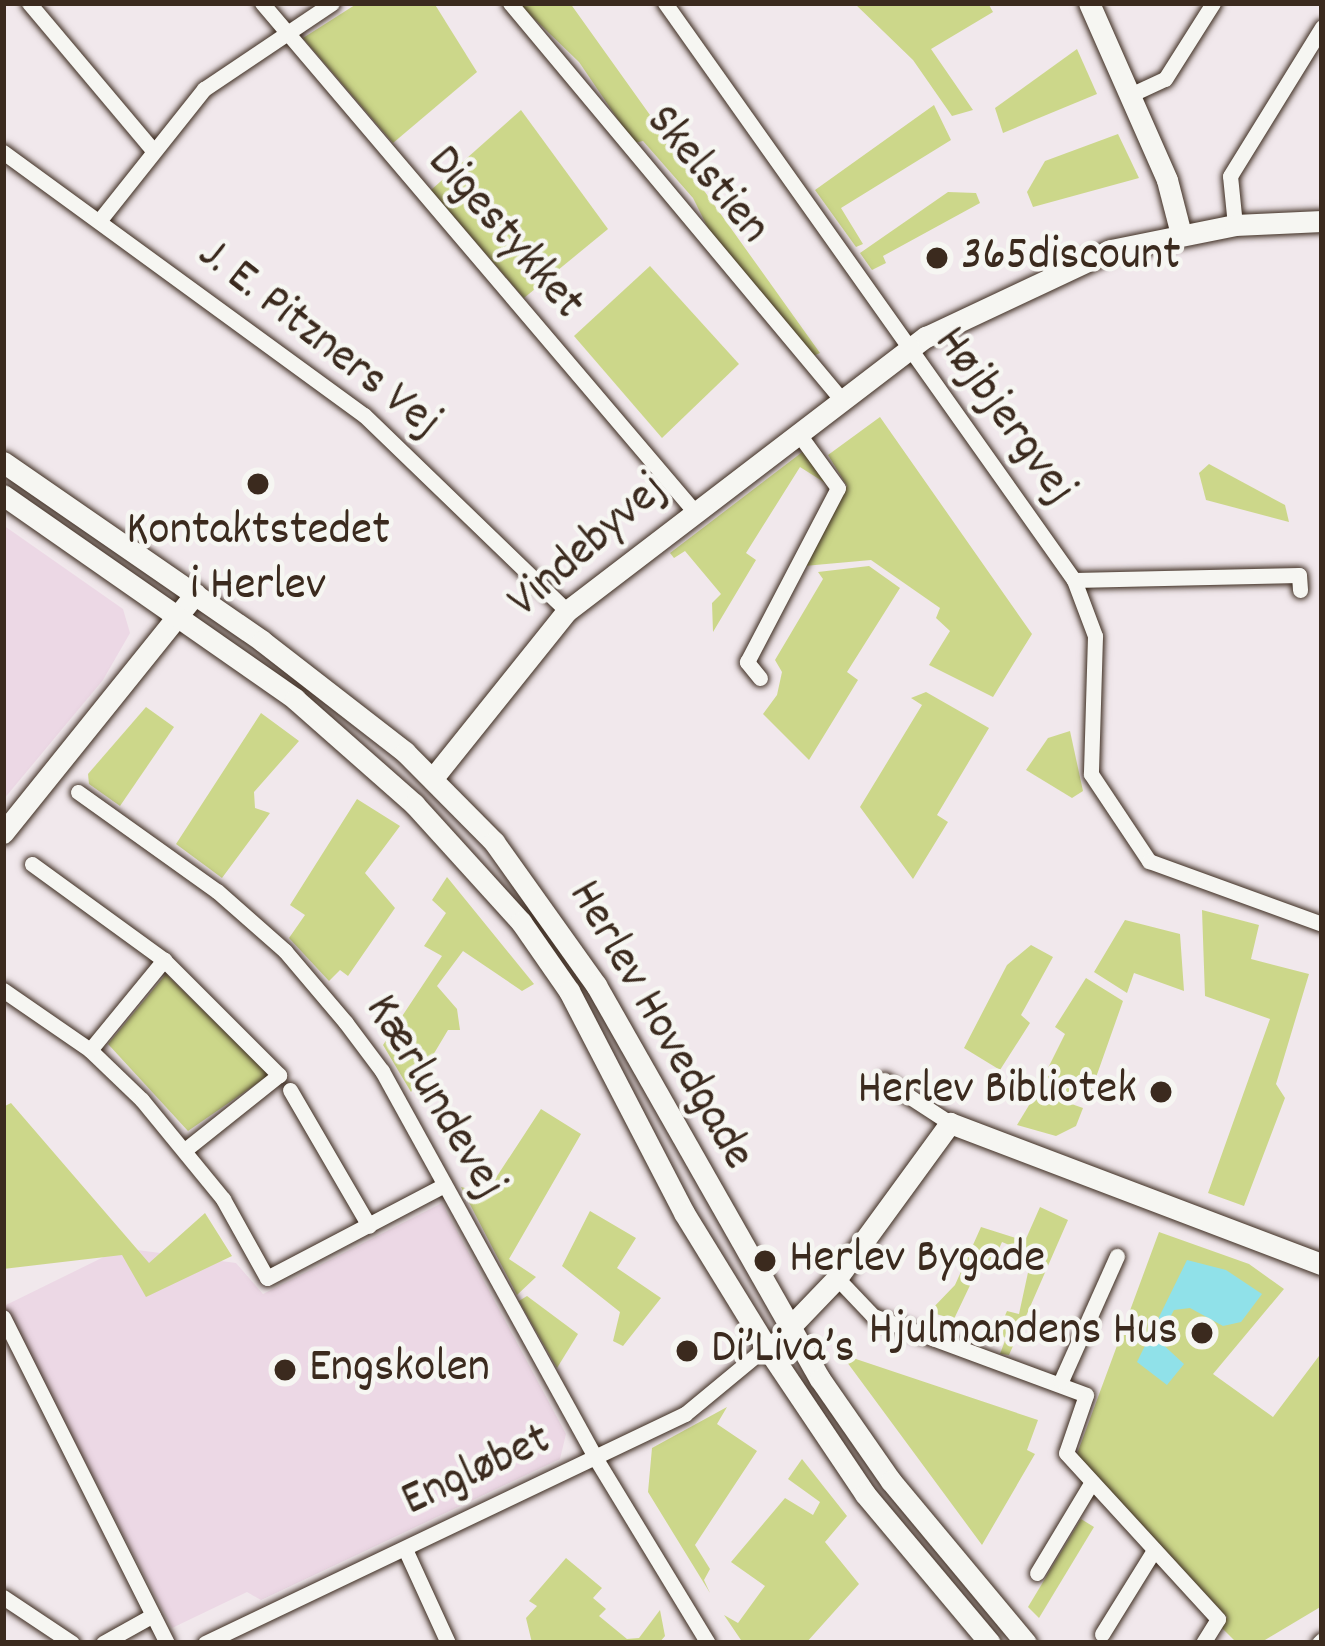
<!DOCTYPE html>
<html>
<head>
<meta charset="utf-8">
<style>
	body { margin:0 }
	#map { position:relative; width:1325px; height:1646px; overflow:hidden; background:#f1e8ec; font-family:Dekko,sans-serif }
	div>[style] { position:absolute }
	.built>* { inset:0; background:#ecd8e5 }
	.green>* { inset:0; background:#ccd78a }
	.water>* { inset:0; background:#90e1e9 }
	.roads { filter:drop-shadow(0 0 3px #3b2a1e) drop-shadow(0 0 3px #3b2a1e) }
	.minor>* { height:15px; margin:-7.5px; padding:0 7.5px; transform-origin:7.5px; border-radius:7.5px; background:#f6f6f2 }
	.tertiary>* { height:21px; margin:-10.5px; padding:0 10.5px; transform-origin:10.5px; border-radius:10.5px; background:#f6f6f2 }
	.secondary>* { height:21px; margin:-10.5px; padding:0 10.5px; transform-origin:10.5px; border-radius:10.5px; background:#f6f6f2 }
	.dots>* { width:33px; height:33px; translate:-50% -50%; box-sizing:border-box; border:6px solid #f6f6f2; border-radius:50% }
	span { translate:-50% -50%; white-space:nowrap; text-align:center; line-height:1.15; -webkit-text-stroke:9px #f6f6f2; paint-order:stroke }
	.street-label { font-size:48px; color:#3b2a1e }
	.poi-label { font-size:48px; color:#3b2a1e }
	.left { translate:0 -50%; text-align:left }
	.right { translate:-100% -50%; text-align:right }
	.frame { position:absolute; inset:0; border:6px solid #3b2a1e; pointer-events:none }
</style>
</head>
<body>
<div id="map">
	<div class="built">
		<i style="clip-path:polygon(3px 525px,123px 609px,130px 633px,103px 680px,3px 800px)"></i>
		<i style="clip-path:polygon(442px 1203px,566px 1434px,560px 1459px,261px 1600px,247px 1592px,172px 1628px,4px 1306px,122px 1248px,236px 1263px,263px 1294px)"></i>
	</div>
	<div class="green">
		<i style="clip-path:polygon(358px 3px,434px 3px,477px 72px,393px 143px,303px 38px)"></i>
		<i style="clip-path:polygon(518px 3px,570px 3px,820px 353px,813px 356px,712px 236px,693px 198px,643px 141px,634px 143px,579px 62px)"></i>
		<i style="clip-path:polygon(854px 3px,988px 3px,993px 12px,931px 49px,973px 110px,952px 116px,913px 60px)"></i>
		<i style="clip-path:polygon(1077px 49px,1097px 94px,1003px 133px,995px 108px)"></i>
		<i style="clip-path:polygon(934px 105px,951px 140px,841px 208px,863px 244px,856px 247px,815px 190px)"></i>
		<i style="clip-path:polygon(521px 110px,608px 229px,524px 298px,431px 190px)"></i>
		<i style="clip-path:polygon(1118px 134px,1139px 178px,1033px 207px,1027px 192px,1045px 161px)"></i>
		<i style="clip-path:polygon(948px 192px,976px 193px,980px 203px,883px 256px,886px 263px,872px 270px,860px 253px)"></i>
		<i style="clip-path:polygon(650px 266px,739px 364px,662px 438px,574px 336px)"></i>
		<i style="clip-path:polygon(880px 417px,1032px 634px,993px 697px,929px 665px,950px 631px,936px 618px,940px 608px,871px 560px,804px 566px,847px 486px,828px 455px)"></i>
		<i style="clip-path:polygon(805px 450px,830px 486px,800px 467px,746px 553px,756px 560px,713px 632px,712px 603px,721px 594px,685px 551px,674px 558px,670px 553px)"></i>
		<i style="clip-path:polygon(1209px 464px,1285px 505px,1289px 522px,1206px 500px,1199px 473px)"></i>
		<i style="clip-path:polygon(869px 566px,900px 588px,847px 672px,858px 680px,809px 760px,763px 714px,777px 695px,782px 672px,775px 660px,823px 579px,818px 572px)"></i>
		<i style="clip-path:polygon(926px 692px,989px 728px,937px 815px,948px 822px,913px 879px,860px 807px,922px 705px,911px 698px)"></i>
		<i style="clip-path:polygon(146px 707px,174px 727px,120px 806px,89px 784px,88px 774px)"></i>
		<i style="clip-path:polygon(261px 713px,299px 741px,254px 792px,255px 808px,270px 813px,222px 878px,176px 844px)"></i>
		<i style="clip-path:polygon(1070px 731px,1083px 791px,1072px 798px,1026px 770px,1048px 738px)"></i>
		<i style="clip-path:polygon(357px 799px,400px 826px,365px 873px,395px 908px,348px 976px,340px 970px,329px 981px,289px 938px,305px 915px,290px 905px)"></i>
		<i style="clip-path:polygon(447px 877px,534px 984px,522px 991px,463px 951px,437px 986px,457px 1009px,460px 1030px,448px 1030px,411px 1092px,383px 1045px,442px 956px,424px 946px,446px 913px,432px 900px)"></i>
		<i style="clip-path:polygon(1202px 910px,1259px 925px,1251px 959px,1309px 974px,1276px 1084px,1285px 1098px,1244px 1206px,1208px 1193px,1270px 1019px,1205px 996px)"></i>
		<i style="clip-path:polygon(1125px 920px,1180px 934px,1184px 991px,1134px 973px,1127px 993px,1094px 972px)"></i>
		<i style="clip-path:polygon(1031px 945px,1053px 957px,1021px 1015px,1030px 1023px,1000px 1070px,964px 1048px,1007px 965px)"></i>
		<i style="clip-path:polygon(166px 974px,269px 1075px,188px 1131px,108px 1044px)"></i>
		<i style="clip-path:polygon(1086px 978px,1123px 1001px,1088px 1100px,1041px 1082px,1065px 1034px,1055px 1027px)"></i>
		<i style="clip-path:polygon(1037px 1092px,1083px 1108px,1076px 1126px,1056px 1136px,1017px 1125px)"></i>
		<i style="clip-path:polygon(11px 1103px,149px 1263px,205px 1213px,232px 1256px,146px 1297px,122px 1255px,3px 1269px,3px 1107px)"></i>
		<i style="clip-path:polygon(541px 1109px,581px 1134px,509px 1259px,536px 1277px,517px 1295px,461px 1187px,486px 1193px)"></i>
		<i style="clip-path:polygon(1040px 1207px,1068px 1220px,1009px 1355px,1000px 1354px,1006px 1338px,997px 1334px,1007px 1311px,1019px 1314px,1032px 1254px,1002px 1242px,993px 1262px,983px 1258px,954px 1319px,929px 1312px,955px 1285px,981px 1227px,1025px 1241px)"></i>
		<i style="clip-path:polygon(590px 1211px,636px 1238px,617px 1268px,661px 1298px,623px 1346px,613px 1341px,620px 1312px,562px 1266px)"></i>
		<i style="clip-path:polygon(1159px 1232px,1249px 1264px,1284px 1289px,1213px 1374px,1273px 1417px,1322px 1352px,1322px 1606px,1260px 1643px,1237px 1643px,1222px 1628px,1227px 1617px,1077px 1454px)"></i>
		<i style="clip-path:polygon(527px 1296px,578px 1334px,557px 1368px,519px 1301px)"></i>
		<i style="clip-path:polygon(841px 1354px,1038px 1420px,1027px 1450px,1035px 1454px,982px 1545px)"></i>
		<i style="clip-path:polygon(727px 1407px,717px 1424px,757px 1451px,695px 1545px,710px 1569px,704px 1580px,710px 1593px,648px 1492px,652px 1448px)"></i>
		<i style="clip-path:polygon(802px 1459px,847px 1516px,825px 1542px,859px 1584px,806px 1643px,743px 1643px,724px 1615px,738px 1623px,765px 1586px,731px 1562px,785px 1498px,813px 1515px,820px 1502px,788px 1479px)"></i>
		<i style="clip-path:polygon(1081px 1519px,1094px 1527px,1039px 1618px,1028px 1607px)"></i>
		<i style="clip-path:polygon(566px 1558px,602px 1588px,593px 1598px,606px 1609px,599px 1616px,627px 1639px,639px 1638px,660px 1610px,665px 1636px,659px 1643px,532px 1643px,526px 1618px,537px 1606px,529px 1601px)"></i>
	</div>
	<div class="water">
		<i style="clip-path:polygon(1187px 1260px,1226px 1270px,1262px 1294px,1241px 1322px,1223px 1326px,1190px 1308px,1174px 1310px,1158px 1340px,1184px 1364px,1167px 1385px,1137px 1362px)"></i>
	</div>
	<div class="roads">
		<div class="minor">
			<i style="left:29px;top:3px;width:189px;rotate:49.9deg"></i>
			<i style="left:262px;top:3px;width:667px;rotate:49.62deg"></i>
			<i style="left:510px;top:3px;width:516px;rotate:50.11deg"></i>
			<i style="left:665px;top:3px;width:707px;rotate:54.67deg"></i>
			<i style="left:1074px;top:580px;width:60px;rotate:69.4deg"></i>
			<i style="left:1095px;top:636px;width:138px;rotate:91.7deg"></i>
			<i style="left:1091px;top:774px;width:105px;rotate:56.3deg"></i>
			<i style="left:1149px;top:861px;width:184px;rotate:20deg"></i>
			<i style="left:1130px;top:95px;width:38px;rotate:-25deg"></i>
			<i style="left:1165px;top:79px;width:90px;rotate:-57.7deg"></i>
			<i style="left:3px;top:152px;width:447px;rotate:36.1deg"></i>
			<i style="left:364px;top:415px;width:282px;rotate:44deg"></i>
			<i style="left:99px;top:221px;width:169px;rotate:-51.5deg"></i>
			<i style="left:204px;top:89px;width:154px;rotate:-33.9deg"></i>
			<i style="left:1235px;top:225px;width:49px;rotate:-95.8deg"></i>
			<i style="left:1230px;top:176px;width:175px;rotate:-58.3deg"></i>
			<i style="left:1074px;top:580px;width:225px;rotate:-1.3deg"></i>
			<i style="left:1299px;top:575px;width:15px;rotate:86deg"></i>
			<i style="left:760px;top:678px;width:21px;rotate:-129deg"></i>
			<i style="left:747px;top:662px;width:196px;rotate:-62.4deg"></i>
			<i style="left:838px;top:488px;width:68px;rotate:-126deg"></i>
			<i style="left:78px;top:792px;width:171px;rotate:35.5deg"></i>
			<i style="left:217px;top:891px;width:91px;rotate:41.4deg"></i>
			<i style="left:285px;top:951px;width:94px;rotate:49.7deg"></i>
			<i style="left:346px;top:1023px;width:60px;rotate:53.1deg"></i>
			<i style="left:382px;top:1071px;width:443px;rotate:61.1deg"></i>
			<i style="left:596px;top:1459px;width:215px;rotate:58.7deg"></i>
			<i style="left:32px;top:864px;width:163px;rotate:36deg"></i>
			<i style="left:164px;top:960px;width:163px;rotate:45deg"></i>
			<i style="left:279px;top:1075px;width:119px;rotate:141.5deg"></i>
			<i style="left:3px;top:990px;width:106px;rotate:34.6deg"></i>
			<i style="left:90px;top:1050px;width:72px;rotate:43.9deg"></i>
			<i style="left:142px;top:1100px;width:128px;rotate:50.7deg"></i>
			<i style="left:223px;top:1199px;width:90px;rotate:60.9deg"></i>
			<i style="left:267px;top:1278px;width:200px;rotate:-27.7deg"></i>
			<i style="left:90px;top:1050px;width:117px;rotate:-50.6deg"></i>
			<i style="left:884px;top:1080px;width:79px;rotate:33.1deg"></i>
			<i style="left:290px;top:1090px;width:157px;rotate:59.8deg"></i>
			<i style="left:837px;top:1278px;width:52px;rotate:46.5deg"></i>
			<i style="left:873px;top:1316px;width:227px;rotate:20.3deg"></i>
			<i style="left:1086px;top:1395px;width:61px;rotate:109deg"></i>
			<i style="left:1066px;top:1453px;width:225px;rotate:47.5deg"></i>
			<i style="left:1218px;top:1619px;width:28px;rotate:122deg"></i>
			<i style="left:3px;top:1317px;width:365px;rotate:63.3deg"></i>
			<i style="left:1061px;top:1381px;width:137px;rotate:-65.9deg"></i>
			<i style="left:405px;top:1549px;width:103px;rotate:65.4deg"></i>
			<i style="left:1037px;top:1573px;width:106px;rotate:-58.9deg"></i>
			<i style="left:3px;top:1597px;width:83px;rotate:33.7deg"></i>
			<i style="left:1102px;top:1634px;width:99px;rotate:-58.2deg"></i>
			<i style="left:103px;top:1643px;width:57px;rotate:-29.2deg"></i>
			<i style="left:205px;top:1643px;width:532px;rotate:-25.51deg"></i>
			<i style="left:685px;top:1414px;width:135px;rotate:-39.6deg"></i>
			<i style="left:1319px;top:1643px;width:4px;rotate:-45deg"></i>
		</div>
		<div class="tertiary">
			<i style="left:1089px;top:3px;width:193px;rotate:66.2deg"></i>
			<i style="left:1167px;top:180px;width:56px;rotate:75.5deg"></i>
			<i style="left:433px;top:778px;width:214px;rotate:-51.3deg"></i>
			<i style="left:567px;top:611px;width:452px;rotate:-37.4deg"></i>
			<i style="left:926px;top:337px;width:204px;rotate:-25.2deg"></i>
			<i style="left:1111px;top:250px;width:126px;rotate:-11.4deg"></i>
			<i style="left:1235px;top:225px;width:87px;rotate:-2.6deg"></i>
			<i style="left:3px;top:833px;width:307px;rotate:-51.2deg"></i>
			<i style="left:789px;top:1328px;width:69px;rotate:-46.2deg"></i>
			<i style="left:837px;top:1278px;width:192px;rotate:-53.9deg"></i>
			<i style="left:950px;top:1123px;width:398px;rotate:20.8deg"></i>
		</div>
		<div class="secondary">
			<i style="left:3px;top:462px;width:315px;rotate:34.6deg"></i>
			<i style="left:262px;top:641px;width:181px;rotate:37.8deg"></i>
			<i style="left:405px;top:752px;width:127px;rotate:45.3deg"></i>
			<i style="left:494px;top:842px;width:176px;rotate:54.5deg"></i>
			<i style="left:596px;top:985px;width:453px;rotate:60.4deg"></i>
			<i style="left:820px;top:1379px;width:124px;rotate:55.2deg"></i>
			<i style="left:891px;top:1481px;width:211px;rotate:50.2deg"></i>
			<i style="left:3px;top:495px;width:356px;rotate:34.9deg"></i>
			<i style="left:295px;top:699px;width:159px;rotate:41.4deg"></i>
			<i style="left:414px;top:804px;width:159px;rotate:47.8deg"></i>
			<i style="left:521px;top:922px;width:84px;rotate:55.2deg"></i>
			<i style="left:569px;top:991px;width:250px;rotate:62.6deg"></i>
			<i style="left:684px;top:1213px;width:158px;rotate:58.4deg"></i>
			<i style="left:767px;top:1348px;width:176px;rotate:56.1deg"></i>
			<i style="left:865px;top:1494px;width:194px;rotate:50deg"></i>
		</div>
	</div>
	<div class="dots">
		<i style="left:937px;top:258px;background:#3b2a1e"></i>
		<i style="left:258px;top:484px;background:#3b2a1e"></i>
		<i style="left:1161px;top:1092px;background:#3b2a1e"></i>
		<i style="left:765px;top:1261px;background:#3b2a1e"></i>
		<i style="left:1202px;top:1333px;background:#3b2a1e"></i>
		<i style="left:687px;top:1351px;background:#3b2a1e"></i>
		<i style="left:285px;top:1370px;background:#3b2a1e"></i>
	</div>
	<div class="street-label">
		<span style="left:706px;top:176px;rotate:50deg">Skelstien</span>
		<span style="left:504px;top:234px;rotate:49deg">Digestykket</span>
		<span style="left:318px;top:340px;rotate:38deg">J. E. Pitzners Vej</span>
		<span style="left:1003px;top:417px;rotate:54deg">Højbjergvej</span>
		<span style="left:589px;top:547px;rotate:-41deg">Vindebyvej</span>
		<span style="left:659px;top:1026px;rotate:60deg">Herlev Hovedgade</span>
		<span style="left:433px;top:1098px;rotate:59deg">Kærlundevej</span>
		<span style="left:477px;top:1472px;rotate:-25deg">Engløbet</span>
	</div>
	<div class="poi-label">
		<span class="left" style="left:961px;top:258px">365discount</span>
		<span style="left:258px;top:560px">Kontaktstedet<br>i Herlev</span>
		<span class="right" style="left:1137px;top:1092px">Herlev Bibliotek</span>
		<span class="left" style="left:789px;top:1261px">Herlev Bygade</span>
		<span class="right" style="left:1178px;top:1333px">Hjulmandens Hus</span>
		<span class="left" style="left:711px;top:1351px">Di’Liva’s</span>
		<span class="left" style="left:309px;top:1370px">Engskolen</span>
	</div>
	<div class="frame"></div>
</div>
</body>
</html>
